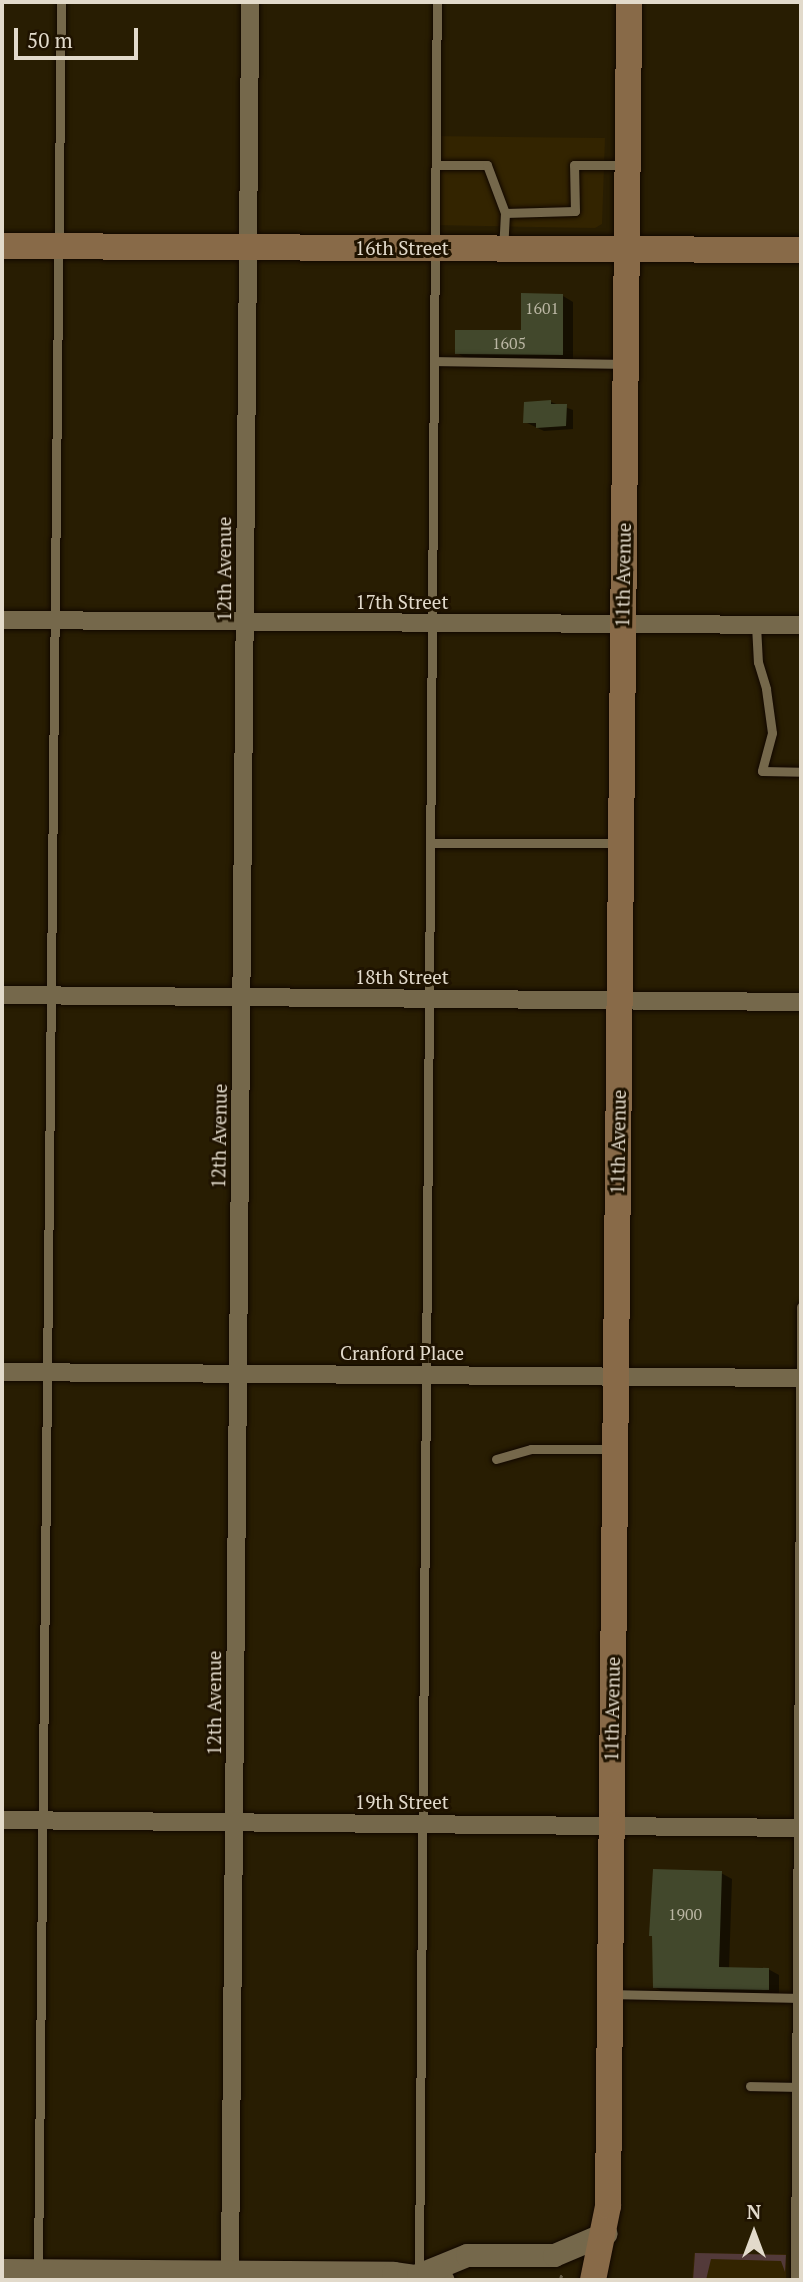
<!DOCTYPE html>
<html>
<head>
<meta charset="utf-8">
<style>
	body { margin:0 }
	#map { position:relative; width:803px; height:2282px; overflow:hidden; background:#281d02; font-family:"PT Serif",serif }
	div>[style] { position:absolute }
	.built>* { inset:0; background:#332400 }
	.green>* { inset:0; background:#533a3a }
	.shadow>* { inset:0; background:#0007 }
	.building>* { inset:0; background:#42482c }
	.path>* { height:2.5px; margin-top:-1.25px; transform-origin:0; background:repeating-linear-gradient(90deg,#635942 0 5px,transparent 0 10px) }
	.roads { filter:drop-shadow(0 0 2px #110700) drop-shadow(0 0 2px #110700) }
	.service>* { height:9px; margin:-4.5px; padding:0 4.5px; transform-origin:4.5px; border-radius:4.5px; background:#75684b }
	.minor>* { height:18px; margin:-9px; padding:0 9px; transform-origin:9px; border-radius:9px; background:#75684b }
	.tertiary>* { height:23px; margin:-11.5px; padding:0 11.5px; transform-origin:11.5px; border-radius:11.5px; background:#75684b }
	.secondary>* { height:26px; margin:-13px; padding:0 13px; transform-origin:13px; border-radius:13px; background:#886a48 }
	span { translate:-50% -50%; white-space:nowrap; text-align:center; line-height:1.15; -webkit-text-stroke:6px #1f1300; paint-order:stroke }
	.number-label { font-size:16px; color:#bab6a3 }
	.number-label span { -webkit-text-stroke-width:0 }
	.street-label { font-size:19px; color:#e2dacb }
	.frame { position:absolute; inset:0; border:4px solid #e2dacb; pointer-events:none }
	.north { position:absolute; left:719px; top:2198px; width:70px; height:70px; -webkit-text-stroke:5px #1f1300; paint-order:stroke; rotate:0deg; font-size:19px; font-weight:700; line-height:28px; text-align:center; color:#e2dacb }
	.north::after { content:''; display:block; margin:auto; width:24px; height:32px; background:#e2dacb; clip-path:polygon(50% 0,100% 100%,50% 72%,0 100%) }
	.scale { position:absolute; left:14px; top:28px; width:124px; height:32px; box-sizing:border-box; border:4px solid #e2dacb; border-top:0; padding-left:9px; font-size:21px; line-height:24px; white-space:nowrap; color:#e2dacb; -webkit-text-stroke:5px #1f1300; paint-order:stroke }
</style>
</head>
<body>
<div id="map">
	<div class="built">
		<i style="clip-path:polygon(431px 136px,605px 138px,602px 224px,595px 228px,431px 225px)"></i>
		<i style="clip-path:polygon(694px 2253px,786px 2254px,786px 2280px,692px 2280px)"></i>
	</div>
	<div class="green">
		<i style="clip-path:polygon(695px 2253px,786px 2255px,785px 2272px,781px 2261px,711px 2259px,706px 2280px,693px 2280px)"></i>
	</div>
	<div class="shadow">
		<i style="clip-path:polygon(563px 296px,573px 302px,573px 361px,467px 359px,457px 353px,523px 332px)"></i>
		<i style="clip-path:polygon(551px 402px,573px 410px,573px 429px,544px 431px,525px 422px)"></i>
		<i style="clip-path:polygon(721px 1873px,732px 1879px,729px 1969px,768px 1969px,779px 1975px,779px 1995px,665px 1993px,654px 1987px)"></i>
	</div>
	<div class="building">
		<i style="clip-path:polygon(521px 293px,563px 294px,563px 355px,455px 354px,455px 330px,521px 330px)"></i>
		<i style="clip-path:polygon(551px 400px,551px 404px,567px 404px,566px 426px,536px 428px,536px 423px,523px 423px,524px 402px)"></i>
		<i style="clip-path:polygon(653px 1869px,722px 1871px,719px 1967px,769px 1968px,769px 1990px,653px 1988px,652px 1936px,649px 1936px)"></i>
	</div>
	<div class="path">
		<i style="left:560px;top:2280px;width:7px;rotate:-74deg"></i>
	</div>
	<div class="roads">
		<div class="service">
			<i style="left:436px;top:165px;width:51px"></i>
			<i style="left:487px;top:165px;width:51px;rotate:69.4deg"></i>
			<i style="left:505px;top:213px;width:34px;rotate:93deg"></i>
			<i style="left:505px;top:213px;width:70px;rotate:-1.6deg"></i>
			<i style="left:575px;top:211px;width:46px;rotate:-91.2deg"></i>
			<i style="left:574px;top:165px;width:51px"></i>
			<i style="left:434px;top:361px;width:191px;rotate:0.9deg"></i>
			<i style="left:756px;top:625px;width:37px;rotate:87deg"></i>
			<i style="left:758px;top:662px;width:28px;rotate:73deg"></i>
			<i style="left:766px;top:689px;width:44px;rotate:82.2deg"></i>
			<i style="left:772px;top:733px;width:39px;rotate:105deg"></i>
			<i style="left:762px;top:771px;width:39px;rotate:1deg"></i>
			<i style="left:430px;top:843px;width:187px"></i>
			<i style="left:496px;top:1459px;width:36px;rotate:-16deg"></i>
			<i style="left:531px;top:1449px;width:80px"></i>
			<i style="left:612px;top:1994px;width:185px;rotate:1.2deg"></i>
			<i style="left:750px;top:2086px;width:47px;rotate:1.2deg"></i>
			<i style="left:38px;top:2268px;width:2266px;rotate:-89.42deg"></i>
			<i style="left:419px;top:2271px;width:2269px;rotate:-89.55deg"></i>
			<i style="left:795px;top:2280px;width:973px;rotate:-89.65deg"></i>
		</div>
		<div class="minor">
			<i style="left:2px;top:620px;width:799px;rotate:0.36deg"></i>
			<i style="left:2px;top:995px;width:799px;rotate:0.5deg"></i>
			<i style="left:2px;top:1372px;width:799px;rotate:0.43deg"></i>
			<i style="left:2px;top:1820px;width:799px;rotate:0.57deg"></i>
			<i style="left:230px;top:2271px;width:2269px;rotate:-89.49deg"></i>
		</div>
		<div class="tertiary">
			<i style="left:2px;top:2270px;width:391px;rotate:0.4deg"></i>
			<i style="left:393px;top:2273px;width:50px;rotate:8deg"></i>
			<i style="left:418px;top:2275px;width:53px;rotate:-22.2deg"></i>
			<i style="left:467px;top:2255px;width:87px"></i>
			<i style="left:554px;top:2255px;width:56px;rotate:-22.9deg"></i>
		</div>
		<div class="secondary">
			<i style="left:2px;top:246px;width:799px;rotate:0.29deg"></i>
			<i style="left:593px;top:2280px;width:76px;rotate:-78.5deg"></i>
			<i style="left:608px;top:2206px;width:2204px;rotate:-89.45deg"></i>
		</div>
	</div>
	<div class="number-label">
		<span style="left:542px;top:308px">1601</span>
		<span style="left:509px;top:343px">1605</span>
		<span style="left:685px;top:1914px">1900</span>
	</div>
	<div class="street-label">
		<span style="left:402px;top:248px">16th Street</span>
		<span style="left:224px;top:569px;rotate:-90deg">12th Avenue</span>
		<span style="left:623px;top:575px;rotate:-89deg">11th Avenue</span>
		<span style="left:402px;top:602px">17th Street</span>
		<span style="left:402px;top:977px">18th Street</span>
		<span style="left:219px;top:1136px;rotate:-89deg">12th Avenue</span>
		<span style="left:618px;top:1142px;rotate:-89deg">11th Avenue</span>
		<span style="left:402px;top:1353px">Cranford Place</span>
		<span style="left:214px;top:1703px;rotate:-90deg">12th Avenue</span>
		<span style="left:612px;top:1709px;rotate:-89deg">11th Avenue</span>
		<span style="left:402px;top:1802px">19th Street</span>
	</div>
	<div class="frame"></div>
	<div class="north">N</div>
	<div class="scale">50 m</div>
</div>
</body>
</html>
